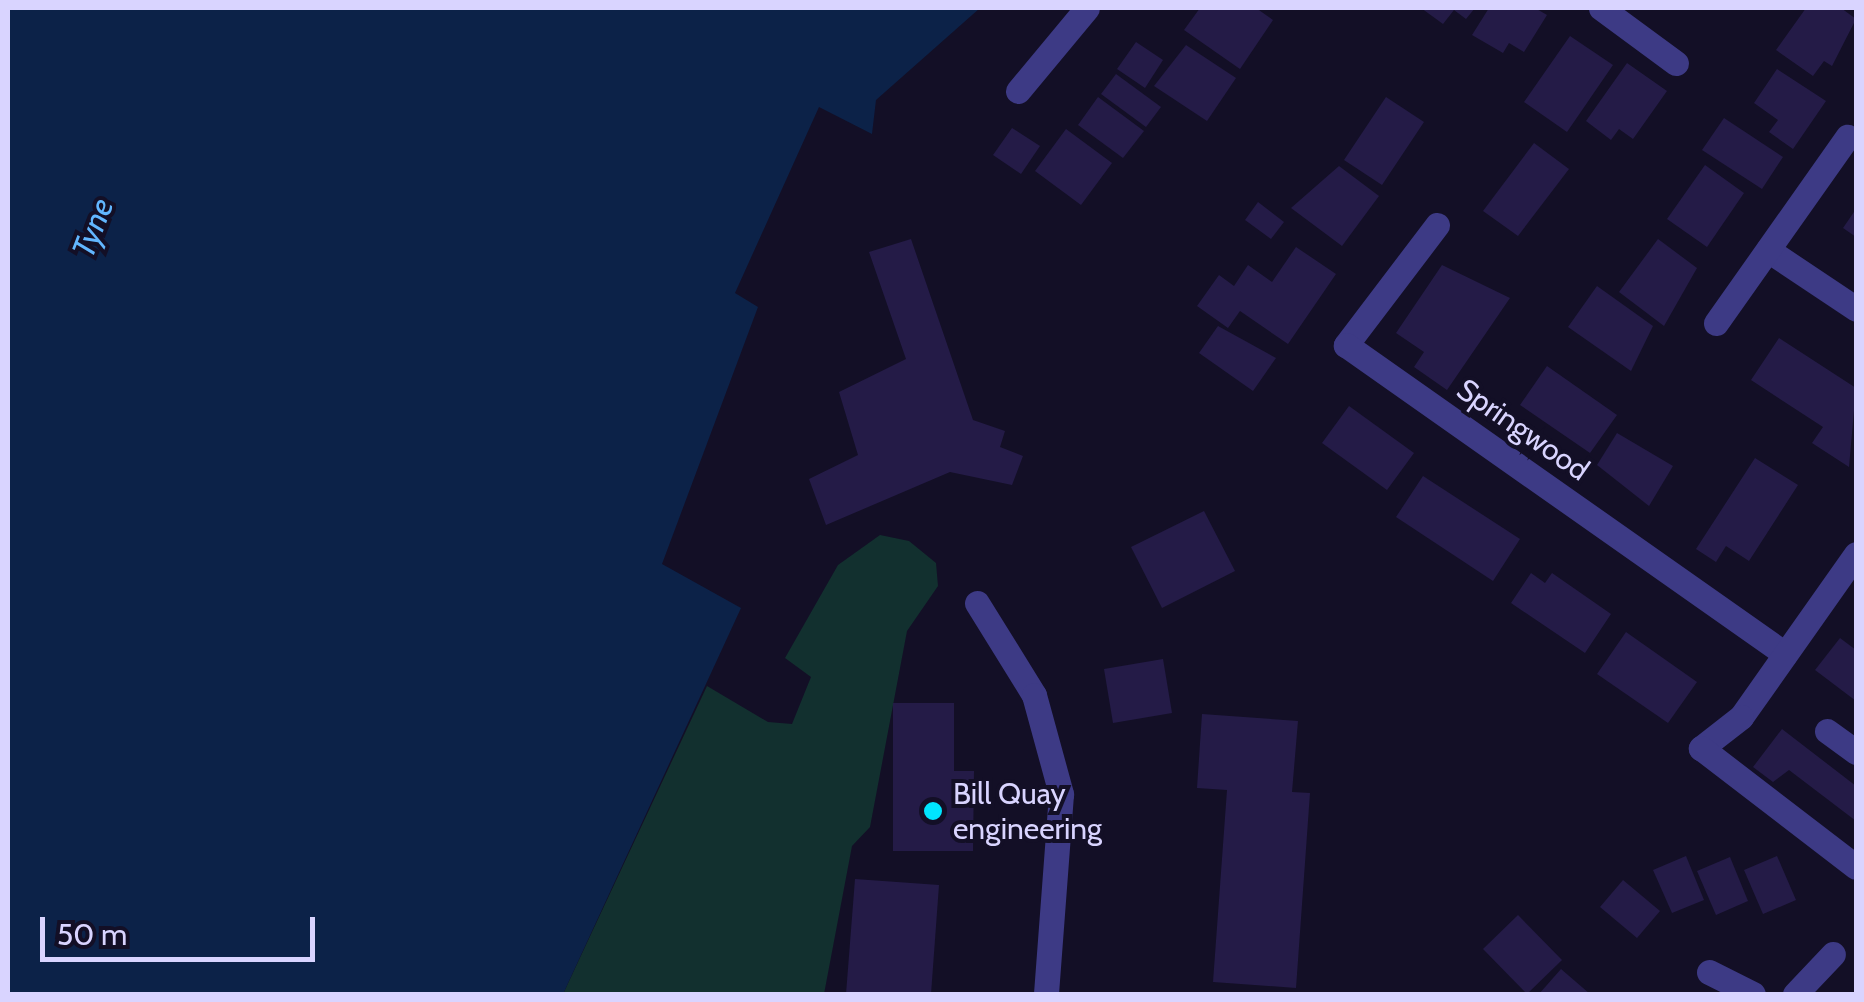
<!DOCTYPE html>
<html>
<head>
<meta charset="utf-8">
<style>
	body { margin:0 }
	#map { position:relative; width:1864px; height:1002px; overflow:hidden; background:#130f26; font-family:Cabin,sans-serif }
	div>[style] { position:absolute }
	.green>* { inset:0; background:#12302f }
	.water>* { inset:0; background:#0c2248 }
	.building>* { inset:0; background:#241b47 }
	.minor>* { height:25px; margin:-12.5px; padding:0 12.5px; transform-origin:12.5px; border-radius:12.5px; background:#3d3a85 }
	.dots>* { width:28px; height:28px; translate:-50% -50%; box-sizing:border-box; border:5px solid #130f26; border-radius:50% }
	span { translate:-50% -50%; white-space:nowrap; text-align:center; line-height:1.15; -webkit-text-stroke:8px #130f26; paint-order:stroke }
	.street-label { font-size:30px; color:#d9d4ff }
	.poi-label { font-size:30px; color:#d9d4ff }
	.left { translate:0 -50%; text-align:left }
	.water-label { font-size:32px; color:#62b6ff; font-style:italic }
	.frame { position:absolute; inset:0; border:10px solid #d9d4ff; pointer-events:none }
	.scale { position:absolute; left:40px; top:917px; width:275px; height:45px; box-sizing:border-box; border:5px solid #d9d4ff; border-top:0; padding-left:12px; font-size:30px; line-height:35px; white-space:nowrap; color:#d9d4ff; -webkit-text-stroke:8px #130f26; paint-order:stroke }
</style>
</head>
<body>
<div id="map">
	<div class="green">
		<i style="clip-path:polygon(880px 535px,909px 541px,936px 563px,938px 586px,907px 631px,870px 827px,852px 846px,824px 994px,563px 994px,707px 686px,768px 722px,792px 724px,811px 677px,785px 658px,838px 565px)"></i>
	</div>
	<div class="water">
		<i style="clip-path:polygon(8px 8px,980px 8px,876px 100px,872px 134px,819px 107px,735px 293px,758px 307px,662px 564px,741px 608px,563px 994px,8px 994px)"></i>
	</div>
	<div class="building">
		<i style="clip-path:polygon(1200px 8px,1256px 8px,1273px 20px,1240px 69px,1184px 30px)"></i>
		<i style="clip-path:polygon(1421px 8px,1475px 8px,1466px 19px,1454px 10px,1443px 24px)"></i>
		<i style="clip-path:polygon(1489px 8px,1535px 8px,1547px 15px,1524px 52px,1509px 43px,1503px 53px,1472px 35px)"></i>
		<i style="clip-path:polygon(1806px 8px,1841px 8px,1856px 19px,1832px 66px,1824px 61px,1813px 76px,1776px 50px)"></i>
		<i style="clip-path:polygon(1570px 36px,1613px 65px,1567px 132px,1524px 102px)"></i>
		<i style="clip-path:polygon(1136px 42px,1163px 60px,1145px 88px,1117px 69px)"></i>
		<i style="clip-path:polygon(1186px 45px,1236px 78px,1207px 121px,1154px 86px)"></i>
		<i style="clip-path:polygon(1627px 63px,1667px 91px,1633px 139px,1619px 129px,1611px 140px,1586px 121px)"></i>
		<i style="clip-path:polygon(1777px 69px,1826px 101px,1793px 149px,1769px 132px,1778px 120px,1754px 103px)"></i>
		<i style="clip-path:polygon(1116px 74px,1161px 107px,1146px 127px,1101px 94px)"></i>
		<i style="clip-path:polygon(1098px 97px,1144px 131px,1123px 158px,1078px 125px)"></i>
		<i style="clip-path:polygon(1386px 97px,1424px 122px,1382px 185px,1344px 160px)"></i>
		<i style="clip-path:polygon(1724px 118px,1783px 157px,1762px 189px,1702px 150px)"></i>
		<i style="clip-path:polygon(1012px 128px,1040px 146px,1021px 174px,993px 155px)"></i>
		<i style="clip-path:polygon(1066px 129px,1112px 163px,1081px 205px,1035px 171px)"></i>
		<i style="clip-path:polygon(1534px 143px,1569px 169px,1518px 236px,1483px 211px)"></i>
		<i style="clip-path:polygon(1705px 165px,1744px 193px,1707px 247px,1667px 219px)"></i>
		<i style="clip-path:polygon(1339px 166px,1379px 196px,1342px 246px,1291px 208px)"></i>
		<i style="clip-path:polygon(1258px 202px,1284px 222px,1271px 239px,1245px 220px)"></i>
		<i style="clip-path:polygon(1856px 209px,1856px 237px,1843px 228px)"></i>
		<i style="clip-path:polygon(911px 239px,973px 420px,1005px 431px,1000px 447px,1023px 456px,1012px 485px,950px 472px,826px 525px,809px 479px,858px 455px,839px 392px,906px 359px,869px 252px)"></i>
		<i style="clip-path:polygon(1658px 239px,1697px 268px,1664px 326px,1619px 292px)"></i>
		<i style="clip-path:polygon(1296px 247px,1336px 274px,1288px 344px,1240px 311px,1228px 328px,1197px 306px,1219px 275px,1234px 286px,1248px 265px,1272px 282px)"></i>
		<i style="clip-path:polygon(1442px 265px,1510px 298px,1447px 390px,1414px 367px,1424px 352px,1396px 333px)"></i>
		<i style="clip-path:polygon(1597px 286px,1653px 326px,1631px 371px,1568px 327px)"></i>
		<i style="clip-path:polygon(1218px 326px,1276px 358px,1253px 391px,1199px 353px)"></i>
		<i style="clip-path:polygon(1779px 338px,1856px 388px,1849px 467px,1812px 443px,1823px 427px,1751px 380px)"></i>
		<i style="clip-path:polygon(1547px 366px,1617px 415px,1590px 453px,1520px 405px)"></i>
		<i style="clip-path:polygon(1349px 406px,1414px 453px,1387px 490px,1322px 443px)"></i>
		<i style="clip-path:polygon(1617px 433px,1673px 466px,1649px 506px,1597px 465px)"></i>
		<i style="clip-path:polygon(1755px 458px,1798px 485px,1749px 561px,1726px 546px,1716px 562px,1696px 549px)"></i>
		<i style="clip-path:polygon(1423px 476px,1520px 539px,1493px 581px,1396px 517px)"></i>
		<i style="clip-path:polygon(1204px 511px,1235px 571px,1162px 608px,1131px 547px)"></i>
		<i style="clip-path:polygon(1531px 573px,1545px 583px,1552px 573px,1611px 614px,1585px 653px,1511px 603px)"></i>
		<i style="clip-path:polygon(1626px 632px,1697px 682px,1668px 723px,1597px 674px)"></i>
		<i style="clip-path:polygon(1840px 638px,1856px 650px,1856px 701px,1815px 670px)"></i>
		<i style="clip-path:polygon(1163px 659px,1172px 713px,1113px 723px,1104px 669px)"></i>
		<i style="clip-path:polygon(893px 703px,954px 703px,954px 771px,974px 771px,973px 851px,893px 851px)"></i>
		<i style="clip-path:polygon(1202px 714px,1298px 721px,1292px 792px,1310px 793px,1296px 988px,1213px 982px,1227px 790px,1197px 788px)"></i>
		<i style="clip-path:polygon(1782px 729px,1856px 786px,1856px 821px,1789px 770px,1773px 782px,1753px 767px)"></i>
		<i style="clip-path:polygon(1686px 856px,1704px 900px,1672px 913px,1653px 870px)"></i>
		<i style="clip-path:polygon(1777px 856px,1796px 900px,1763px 914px,1744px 870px)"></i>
		<i style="clip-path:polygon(1730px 857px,1748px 901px,1716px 915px,1697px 871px)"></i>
		<i style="clip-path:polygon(855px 879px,939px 885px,931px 994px,846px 994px)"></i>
		<i style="clip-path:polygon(1623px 880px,1660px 911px,1637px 938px,1600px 907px)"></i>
		<i style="clip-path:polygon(1518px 915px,1562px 960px,1527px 994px,1483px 949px)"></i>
		<i style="clip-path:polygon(1561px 969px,1590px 994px,1539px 994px)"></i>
	</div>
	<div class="minor">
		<i style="left:1601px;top:8px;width:93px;rotate:36.3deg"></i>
		<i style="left:1018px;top:91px;width:108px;rotate:-50.3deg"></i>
		<i style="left:1437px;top:225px;width:151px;rotate:127.2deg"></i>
		<i style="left:1346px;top:345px;width:537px;rotate:35.14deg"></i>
		<i style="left:1768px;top:250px;width:106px;rotate:33.8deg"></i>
		<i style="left:1716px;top:323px;width:228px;rotate:-54.8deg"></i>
		<i style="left:1856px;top:554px;width:199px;rotate:125.2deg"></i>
		<i style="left:1741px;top:717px;width:51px;rotate:142.2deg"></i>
		<i style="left:1701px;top:748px;width:195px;rotate:37.5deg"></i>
		<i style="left:977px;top:603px;width:108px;rotate:58.2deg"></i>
		<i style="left:1034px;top:695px;width:103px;rotate:74.7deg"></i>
		<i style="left:1061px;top:794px;width:201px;rotate:94.3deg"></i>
		<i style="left:1827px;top:731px;width:36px;rotate:36deg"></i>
		<i style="left:1709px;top:972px;width:49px;rotate:26.6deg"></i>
		<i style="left:1795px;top:994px;width:55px;rotate:-46.5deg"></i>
	</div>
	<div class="dots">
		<i style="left:933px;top:811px;background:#00e5ff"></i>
	</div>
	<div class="street-label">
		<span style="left:1523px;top:430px;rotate:35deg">Springwood</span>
	</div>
	<div class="poi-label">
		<span class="left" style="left:953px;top:811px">Bill Quay<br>engineering</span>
	</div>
	<div class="water-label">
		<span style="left:93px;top:228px;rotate:-69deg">Tyne</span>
	</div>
	<div class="frame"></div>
	<div class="scale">50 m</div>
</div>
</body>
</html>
